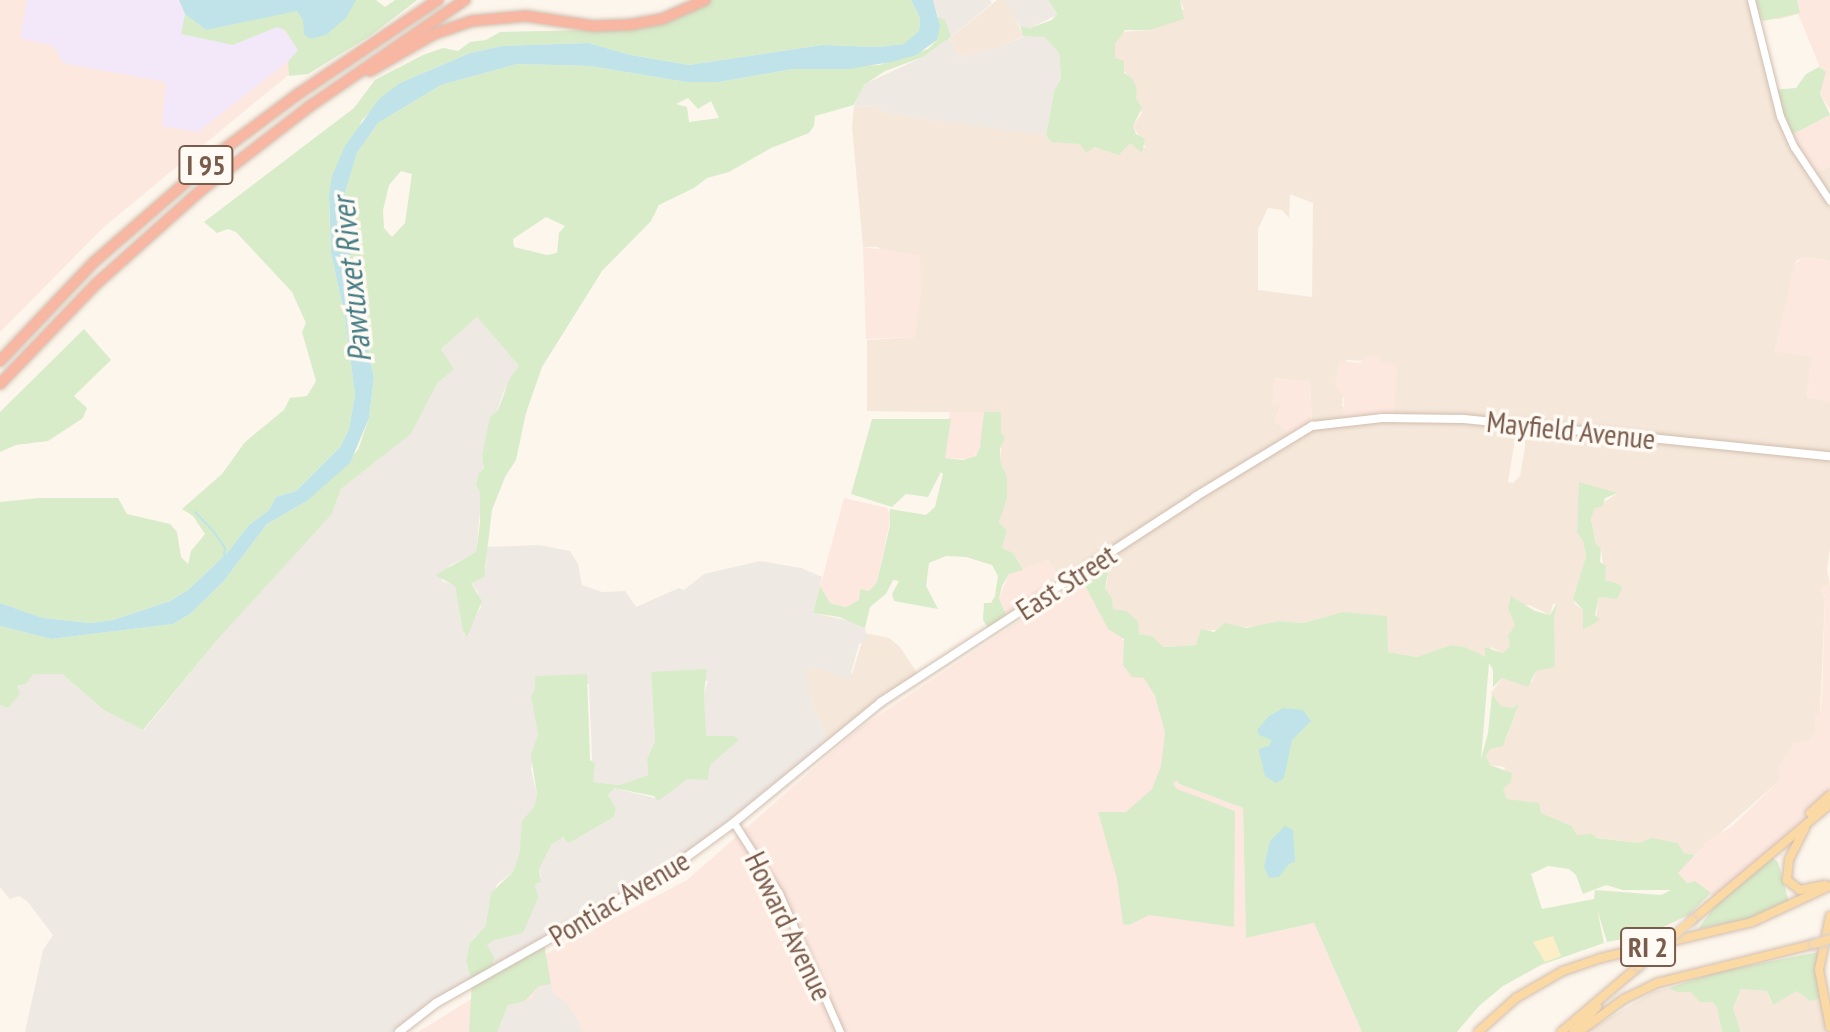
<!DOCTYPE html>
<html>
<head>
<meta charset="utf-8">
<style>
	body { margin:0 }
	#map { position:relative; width:1830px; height:1032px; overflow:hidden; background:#fdf6ec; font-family:"PT Sans Narrow",sans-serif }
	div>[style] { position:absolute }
	.residential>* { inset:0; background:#f5e8da }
	.commercial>* { inset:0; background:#fde8e0 }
	.industrial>* { inset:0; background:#efe9e4 }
	.education>* { inset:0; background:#f3e8fa }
	.green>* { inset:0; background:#d8ecc9 }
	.sand>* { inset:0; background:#fcefc7 }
	.water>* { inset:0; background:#bfe3e8 }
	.stream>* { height:2px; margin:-1px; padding:0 1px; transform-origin:1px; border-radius:1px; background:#bfe3e8 }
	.roads { filter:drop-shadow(0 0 2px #d1beb0) drop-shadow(0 0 2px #d1beb0) }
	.tertiary>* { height:7px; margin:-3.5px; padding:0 3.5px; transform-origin:3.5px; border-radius:3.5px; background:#fff }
	.secondary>* { height:8px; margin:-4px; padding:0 4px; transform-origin:4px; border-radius:4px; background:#fff }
	.primary>* { height:8px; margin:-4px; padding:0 4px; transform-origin:4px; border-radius:4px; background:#fbd9a5 }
	.motorway>* { height:10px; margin:-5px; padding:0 5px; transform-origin:5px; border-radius:5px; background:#f7b7a3 }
	.bridges { filter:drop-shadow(0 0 2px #dad1cd) drop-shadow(0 0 2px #dad1cd) }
	.primary-bridge>* { height:8px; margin:-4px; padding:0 4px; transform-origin:4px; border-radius:4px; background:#fbd9a5 }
	span { translate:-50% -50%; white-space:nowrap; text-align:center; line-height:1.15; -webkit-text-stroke:7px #fffaf3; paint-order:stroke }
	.shield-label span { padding:2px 6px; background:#fffaf3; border:2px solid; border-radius:6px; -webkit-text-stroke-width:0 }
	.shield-label { font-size:28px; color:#7a5c4d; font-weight:700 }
	.street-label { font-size:30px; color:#7a5c4d }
	.water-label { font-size:32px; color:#437c86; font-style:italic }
</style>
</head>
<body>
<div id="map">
	<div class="residential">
		<i style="clip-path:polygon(997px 0,1005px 0,1011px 7px,1023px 36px,1001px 47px,960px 57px,950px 38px)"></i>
		<i style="clip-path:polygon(evenodd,1180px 0,1797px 0,1798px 14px,1780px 19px,1755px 20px,1780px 116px,1813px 175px,1830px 166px,1830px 261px,1803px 257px,1796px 261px,1775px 351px,1812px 356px,1807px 397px,1830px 402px,1830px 548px,1827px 570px,1830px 583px,1821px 588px,1825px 598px,1820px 715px,1815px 714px,1815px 733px,1809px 741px,1794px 744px,1779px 781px,1695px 855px,1684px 853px,1678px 843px,1669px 841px,1639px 843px,1577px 835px,1572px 826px,1541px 813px,1536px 804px,1507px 799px,1502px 789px,1505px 767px,1490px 765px,1486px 756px,1490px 749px,1505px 742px,1519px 704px,1512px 708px,1501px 706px,1491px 693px,1502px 678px,1532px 682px,1536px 671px,1545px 667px,1556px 604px,1553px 604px,1550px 615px,1529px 605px,1508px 607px,1515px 625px,1510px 646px,1503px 653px,1491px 647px,1489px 659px,1465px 647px,1451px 645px,1418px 657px,1388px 652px,1386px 616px,1336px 614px,1303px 623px,1279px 621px,1268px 625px,1204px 631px,1196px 645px,1162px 647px,1152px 636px,1139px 634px,1127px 612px,1113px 609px,1105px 589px,1108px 578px,1100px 561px,1063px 584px,1048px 560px,1023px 570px,1002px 548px,1007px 530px,999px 522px,1007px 476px,1001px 464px,1001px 413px,867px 411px,867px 340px,914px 337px,920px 293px,885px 253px,878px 247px,863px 247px,852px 127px,854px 107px,875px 106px,884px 112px,930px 120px,1019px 130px,1046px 135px,1051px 142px,1068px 141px,1112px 152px,1130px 143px,1146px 148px,1133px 126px,1142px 113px,1135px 95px,1137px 89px,1115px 58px,1115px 44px,1121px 32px,1150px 30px,1165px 22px,1184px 9px,1180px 0,1290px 194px,1313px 203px,1312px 297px,1258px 290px,1258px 229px,1268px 208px,1282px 210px,1289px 218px,1290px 194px,1180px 0,1346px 360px,1366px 361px,1396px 372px,1394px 409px,1342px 407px,1346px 360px,1180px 0,1274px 378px,1310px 382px,1312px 426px,1280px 424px,1275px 420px,1281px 404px,1274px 378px,1180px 0,1518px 438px,1525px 440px,1525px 447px,1520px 476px,1513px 483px,1508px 482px,1515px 440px,1518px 438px,1180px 0,1580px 483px,1618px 493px,1595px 508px,1591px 519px,1596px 544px,1601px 548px,1605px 580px,1619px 584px,1614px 598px,1599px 597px,1596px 618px,1584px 630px,1583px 610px,1575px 604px,1586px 557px,1583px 541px,1577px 533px,1580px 483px)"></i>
		<i style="clip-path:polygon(865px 633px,889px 638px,900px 647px,920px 677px,828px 742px,811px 702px,805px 670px,816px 667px,852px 674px)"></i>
		<i style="clip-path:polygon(1669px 988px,1691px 992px,1712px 1002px,1717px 1006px,1722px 1032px,1585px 1032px,1655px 991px)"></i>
		<i style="clip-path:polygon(1741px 989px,1767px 991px,1772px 1004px,1797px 991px,1822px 998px,1830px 1032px,1741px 1032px,1733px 1008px)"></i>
	</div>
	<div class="commercial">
		<i style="clip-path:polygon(0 0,179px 0,185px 14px,271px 16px,315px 53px,105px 226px,0 332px)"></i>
		<i style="clip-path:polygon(1797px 0,1830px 0,1830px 110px,1820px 93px,1819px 65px,1798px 14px)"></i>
		<i style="clip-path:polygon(1830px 115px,1830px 166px,1813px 175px,1789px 136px)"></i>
		<i style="clip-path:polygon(863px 247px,920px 255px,921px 294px,915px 337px,866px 339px)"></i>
		<i style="clip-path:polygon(1802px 257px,1830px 261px,1830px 402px,1807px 397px,1812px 356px,1775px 352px,1794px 266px)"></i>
		<i style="clip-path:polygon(1368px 355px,1379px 358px,1380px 362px,1397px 365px,1394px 418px,1343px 420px,1344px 398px,1335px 384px,1340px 361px,1360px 363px)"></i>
		<i style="clip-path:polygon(1274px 378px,1310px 382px,1312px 426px,1291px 437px,1275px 421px,1280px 405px,1272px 404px)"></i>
		<i style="clip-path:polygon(950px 412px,984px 412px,982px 441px,977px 454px,970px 459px,944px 458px)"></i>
		<i style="clip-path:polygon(844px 498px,887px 508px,891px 515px,877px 582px,869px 591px,860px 590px,859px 600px,846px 607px,830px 603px,820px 587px)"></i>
		<i style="clip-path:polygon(1048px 560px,1063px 584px,1008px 620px,999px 598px,1009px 574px)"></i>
		<i style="clip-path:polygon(1087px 576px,1155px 696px,1179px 784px,1243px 808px,1246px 938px,1314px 923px,1362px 1032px,418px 1032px,534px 960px,687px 880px,860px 728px)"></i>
		<i style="clip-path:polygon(1830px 583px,1830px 801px,1718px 901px,1696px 882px,1687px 883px,1677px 873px,1703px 848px,1705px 842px,1731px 827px,1779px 781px,1779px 767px,1794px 744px,1809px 741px,1815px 733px,1815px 714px,1820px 714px,1822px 697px,1825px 598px,1821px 587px)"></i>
	</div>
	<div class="industrial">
		<i style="clip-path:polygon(933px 0,990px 0,992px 3px,951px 37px,938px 17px)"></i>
		<i style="clip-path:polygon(1005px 0,1048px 0,1057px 15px,1030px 28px,1020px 26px)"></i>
		<i style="clip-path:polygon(1029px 34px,1044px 37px,1059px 53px,1061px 77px,1054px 91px,1046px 135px,930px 120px,884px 112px,875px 106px,854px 107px,861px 88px,867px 83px,923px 57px,950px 38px,960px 57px,1000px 47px)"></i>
		<i style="clip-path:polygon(477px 317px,519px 366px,503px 393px,482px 456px,484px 469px,476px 553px,450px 565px,441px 581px,455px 585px,464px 635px,481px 607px,478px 592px,471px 583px,486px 567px,487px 547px,539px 545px,570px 551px,578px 564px,582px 585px,602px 592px,625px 591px,636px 607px,679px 588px,684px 590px,704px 574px,760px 561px,801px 568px,822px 577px,813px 613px,859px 623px,865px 628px,867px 641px,859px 644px,849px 680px,816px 667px,806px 670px,811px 702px,828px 742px,685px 855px,491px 972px,487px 945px,495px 940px,522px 933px,537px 898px,535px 884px,541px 876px,539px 870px,552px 844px,564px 837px,571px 842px,614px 817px,616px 808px,608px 795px,613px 788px,659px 799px,689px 779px,710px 772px,710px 764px,734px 736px,705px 736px,704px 693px,708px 681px,651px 672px,655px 741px,647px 759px,648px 775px,620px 785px,593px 782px,589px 684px,535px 688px,534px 711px,538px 735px,531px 770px,537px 795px,534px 808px,522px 826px,519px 855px,513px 872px,497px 884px,486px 925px,473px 939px,466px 962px,472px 982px,398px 1032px,25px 1032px,43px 950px,53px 935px,27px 901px,19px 896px,10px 899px,0 887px,0 705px,8px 708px,19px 694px,17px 686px,26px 684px,34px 674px,62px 674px,105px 711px,144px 730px,219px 638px,330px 515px,341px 489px,411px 434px,437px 384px,454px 369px,441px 349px)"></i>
		<i style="clip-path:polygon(551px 984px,553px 993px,567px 1003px,579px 1022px,580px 1030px,586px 1032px,497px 1032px,508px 1005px,525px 1001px,532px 998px,539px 986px)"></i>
	</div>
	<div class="education">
		<i style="clip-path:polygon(27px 0,179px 0,185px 14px,185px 31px,281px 26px,300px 52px,198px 132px,162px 126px,166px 82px,63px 63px,54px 46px,20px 38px)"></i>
	</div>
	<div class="green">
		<i style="clip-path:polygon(300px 0,376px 0,385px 7px,395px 0,417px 0,370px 36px,308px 74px,289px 76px,288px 62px,298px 50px,285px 30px,277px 27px,233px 45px,181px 34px,185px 14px,206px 30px,271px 16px,289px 11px)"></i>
		<i style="clip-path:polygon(711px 0,911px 0,920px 18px,919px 31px,905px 44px,877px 47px,822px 45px,689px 65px,631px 55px,588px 43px,502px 46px,470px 53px,400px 83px,362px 120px,329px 202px,331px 253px,345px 317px,355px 395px,349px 429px,340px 447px,296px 491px,276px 497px,269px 510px,249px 525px,227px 553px,188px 590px,170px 601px,113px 620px,91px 623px,43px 618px,0 603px,0 502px,39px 498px,118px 498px,127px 514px,170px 524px,177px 532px,181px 557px,188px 564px,191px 551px,205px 534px,193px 516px,182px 509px,222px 474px,245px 442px,284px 410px,290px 398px,307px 396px,316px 381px,302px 332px,306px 323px,292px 292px,236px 232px,228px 229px,217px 233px,204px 222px,354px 108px,375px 80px,423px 55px,443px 48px,458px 51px,470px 42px,486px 40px,500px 32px,592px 30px,702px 6px)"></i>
		<i style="clip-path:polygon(1048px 0,1180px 0,1184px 19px,1150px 30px,1125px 30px,1115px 44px,1115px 58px,1124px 61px,1124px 73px,1132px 78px,1137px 89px,1136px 98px,1142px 108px,1133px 126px,1136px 134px,1145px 139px,1142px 153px,1130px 143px,1119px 155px,1094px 147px,1086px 153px,1080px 144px,1051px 142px,1046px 135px,1054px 91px,1061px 78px,1059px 53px,1044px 37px,1023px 36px,1020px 26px,1030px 28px,1052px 20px,1057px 14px)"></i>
		<i style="clip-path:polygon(1756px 0,1797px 0,1800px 13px,1763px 21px)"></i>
		<i style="clip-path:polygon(evenodd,938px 17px,945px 20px,951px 37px,923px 57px,885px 71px,864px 85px,854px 105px,815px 116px,814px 126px,809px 133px,771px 148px,729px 172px,707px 178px,694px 188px,659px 205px,651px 221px,602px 271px,542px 367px,526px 413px,516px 460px,505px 477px,492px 510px,484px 577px,471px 583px,482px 601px,467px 637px,463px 631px,455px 586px,435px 575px,476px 552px,480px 523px,480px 492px,476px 485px,479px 473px,484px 469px,482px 456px,490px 417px,498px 410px,510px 378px,519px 366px,477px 317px,441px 349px,454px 369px,437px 384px,411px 434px,341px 489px,331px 515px,219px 638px,143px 730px,105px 711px,62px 674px,34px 674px,26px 684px,17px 686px,20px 694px,8px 708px,0 705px,0 626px,51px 639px,173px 624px,190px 614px,223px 582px,267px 524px,307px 501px,358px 450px,369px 418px,374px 378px,341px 206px,357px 153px,378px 123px,441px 85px,517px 64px,590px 66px,686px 82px,719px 82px,793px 69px,879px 65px,928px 49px,937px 40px,938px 17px,688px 98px,698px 109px,711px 101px,719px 118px,689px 122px,687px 107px,676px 104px,688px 98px,938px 17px,401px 171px,412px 174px,405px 223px,392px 237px,384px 228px,383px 210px,389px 185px,401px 171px,938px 17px,546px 217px,565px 226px,559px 233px,557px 253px,547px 255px,514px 247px,513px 239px,546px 217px)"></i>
		<i style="clip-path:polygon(1819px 67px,1826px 72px,1820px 93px,1830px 115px,1789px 136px,1773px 90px,1796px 88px,1806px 74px)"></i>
		<i style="clip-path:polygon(84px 329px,111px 360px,74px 396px,87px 408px,83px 418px,48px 441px,16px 445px,0 452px,0 412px)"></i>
		<i style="clip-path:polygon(984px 412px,1001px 412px,1001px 433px,1005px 437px,1000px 449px,1001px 464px,1007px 476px,1007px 498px,999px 522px,1007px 530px,1002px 548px,1013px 553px,1023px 570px,1009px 574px,1002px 586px,999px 598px,1008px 620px,990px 631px,983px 620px,984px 603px,991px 603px,995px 596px,998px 576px,992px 565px,966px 557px,946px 556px,929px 563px,926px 586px,938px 609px,894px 601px,892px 594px,899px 581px,893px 580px,886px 594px,870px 607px,865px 628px,839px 617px,813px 613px,820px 586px,830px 603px,846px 607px,859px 600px,860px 589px,869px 591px,877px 582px,890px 525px,890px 509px,926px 515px,935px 507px,943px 474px,941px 472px,928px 497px,906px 494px,892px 507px,851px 494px,872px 419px,951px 419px,945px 458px,963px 460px,976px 456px,980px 447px)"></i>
		<i style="clip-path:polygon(1579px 482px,1618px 493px,1605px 498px,1603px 506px,1595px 508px,1591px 519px,1596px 544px,1601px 548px,1600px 562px,1606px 566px,1605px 580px,1619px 584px,1622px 589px,1617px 599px,1599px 597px,1595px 615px,1600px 620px,1583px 630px,1583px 610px,1573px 599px,1586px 557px,1583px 541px,1577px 533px)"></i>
		<i style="clip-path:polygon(evenodd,1100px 560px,1108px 572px,1105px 589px,1112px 598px,1113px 609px,1127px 611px,1138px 622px,1139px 634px,1152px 636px,1163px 647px,1196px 645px,1201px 629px,1214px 632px,1225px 623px,1246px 628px,1279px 621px,1303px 623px,1343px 612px,1387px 616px,1388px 652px,1417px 657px,1451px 645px,1465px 647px,1486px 657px,1484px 647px,1503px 653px,1510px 646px,1508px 636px,1515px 625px,1508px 608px,1511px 596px,1535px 611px,1550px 615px,1557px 603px,1554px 618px,1555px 667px,1536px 671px,1528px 687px,1502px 678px,1493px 687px,1493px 670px,1489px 663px,1481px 759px,1488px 733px,1492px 694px,1501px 706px,1512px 708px,1519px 704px,1503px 746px,1490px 749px,1486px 756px,1490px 765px,1512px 773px,1511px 782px,1503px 789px,1507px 799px,1539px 803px,1541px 813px,1572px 826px,1577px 835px,1592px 834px,1597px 838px,1639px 843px,1652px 838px,1678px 843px,1684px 853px,1695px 855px,1678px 873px,1687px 883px,1695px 881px,1711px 893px,1690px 914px,1649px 934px,1607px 942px,1597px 909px,1604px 943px,1541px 965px,1503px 986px,1479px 1006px,1457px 1032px,1362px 1032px,1314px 923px,1246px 938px,1243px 808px,1179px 784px,1177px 780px,1173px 784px,1177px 789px,1235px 811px,1234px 927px,1149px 915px,1129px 925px,1123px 924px,1117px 879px,1098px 812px,1126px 812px,1152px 789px,1161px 766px,1165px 733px,1155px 696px,1144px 678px,1132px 677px,1123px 665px,1124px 639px,1108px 629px,1079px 574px,1100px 560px,1548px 866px,1569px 869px,1576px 875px,1583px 894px,1606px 885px,1623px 890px,1671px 890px,1661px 895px,1595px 890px,1594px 899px,1542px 909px,1531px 874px,1548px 866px)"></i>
		<i style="clip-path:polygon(707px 669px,704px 693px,706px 736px,734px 736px,739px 740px,711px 764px,707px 780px,688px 779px,658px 801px,654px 796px,614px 788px,608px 795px,616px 808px,614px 817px,571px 842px,566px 842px,564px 837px,552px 844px,539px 870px,541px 882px,535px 884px,538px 898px,523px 933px,495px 940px,487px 945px,494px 957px,491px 971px,544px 943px,551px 984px,539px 986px,525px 1001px,508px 1005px,497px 1032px,469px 1032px,472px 982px,466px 962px,470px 943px,486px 925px,491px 893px,513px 872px,519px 855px,522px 821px,534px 807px,537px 795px,531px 755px,538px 735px,531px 696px,535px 688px,535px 676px,587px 674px,590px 760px,595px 763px,593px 782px,620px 785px,648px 775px,647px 759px,655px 741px,651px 672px)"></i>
		<i style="clip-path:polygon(1770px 856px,1778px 862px,1789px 902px,1768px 915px,1698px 929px,1718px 901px)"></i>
		<i style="clip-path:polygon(1819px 952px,1822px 998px,1810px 1001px,1797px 991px,1773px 1005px,1767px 991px,1741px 989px,1733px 1008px,1741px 1032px,1722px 1032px,1717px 1007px,1712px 1002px,1700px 1002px,1691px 992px,1677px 992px,1669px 988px,1720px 971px)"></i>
	</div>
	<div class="sand">
		<i style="clip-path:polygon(1553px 936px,1561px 956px,1545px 962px,1533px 942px)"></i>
	</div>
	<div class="water">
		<i style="clip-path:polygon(179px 0,356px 0,346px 18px,326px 35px,310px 39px,304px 34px,303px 20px,297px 11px,206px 30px,185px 14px)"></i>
		<i style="clip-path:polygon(911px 0,933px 0,940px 26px,937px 40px,916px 55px,891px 62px,848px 69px,793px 69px,719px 82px,686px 82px,590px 66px,517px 64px,441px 85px,378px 123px,357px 153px,341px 206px,374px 378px,369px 418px,350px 463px,307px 501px,267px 524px,223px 582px,190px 614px,173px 624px,51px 639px,0 626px,0 603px,43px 618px,91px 623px,113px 620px,170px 601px,188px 590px,227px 553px,249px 525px,269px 510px,276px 497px,296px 491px,340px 447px,349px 429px,355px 395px,345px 317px,331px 253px,329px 195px,332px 176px,345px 146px,379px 99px,400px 83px,470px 53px,502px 46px,588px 43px,631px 55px,689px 65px,822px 45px,877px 47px,904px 44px,919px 31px,920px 18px)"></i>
		<i style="clip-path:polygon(1283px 708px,1303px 710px,1311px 721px,1292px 740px,1284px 778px,1276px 783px,1265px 776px,1259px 752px,1259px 749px,1269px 746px,1272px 740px,1259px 735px,1257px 730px,1269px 716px)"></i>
		<i style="clip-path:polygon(1285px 826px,1293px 830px,1295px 862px,1289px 864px,1279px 877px,1269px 878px,1264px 867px,1270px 841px)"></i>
	</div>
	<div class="stream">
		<i style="left:195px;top:512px;width:28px;rotate:46deg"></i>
		<i style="left:214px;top:532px;width:19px;rotate:55deg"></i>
		<i style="left:225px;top:548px;width:8px;rotate:97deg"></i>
	</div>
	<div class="roads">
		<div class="tertiary">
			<i style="left:1751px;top:0;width:120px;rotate:76deg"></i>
			<i style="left:1780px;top:116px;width:34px;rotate:66deg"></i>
			<i style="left:1794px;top:147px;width:65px;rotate:56.3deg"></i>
			<i style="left:734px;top:823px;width:83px;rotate:57.3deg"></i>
			<i style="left:779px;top:893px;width:152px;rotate:66.3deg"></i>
		</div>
		<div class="secondary">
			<i style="left:399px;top:1032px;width:47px;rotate:-38.1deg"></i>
			<i style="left:436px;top:1003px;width:260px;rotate:-29.5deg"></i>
			<i style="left:662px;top:875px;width:87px;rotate:-36.1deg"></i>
			<i style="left:732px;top:824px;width:193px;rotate:-39.3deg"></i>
			<i style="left:881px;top:702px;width:375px;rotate:-33.1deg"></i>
			<i style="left:1195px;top:497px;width:137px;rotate:-31.3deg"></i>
			<i style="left:1312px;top:426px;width:71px;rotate:-6.4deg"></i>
			<i style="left:1383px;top:418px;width:80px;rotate:0.7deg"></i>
			<i style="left:1463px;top:419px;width:369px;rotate:5.8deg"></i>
		</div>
		<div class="primary">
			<i style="left:1810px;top:813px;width:27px;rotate:-42deg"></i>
			<i style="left:1805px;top:828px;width:36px;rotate:117deg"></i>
			<i style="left:1789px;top:860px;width:20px;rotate:96deg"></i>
			<i style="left:1787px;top:880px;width:16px;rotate:38deg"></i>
			<i style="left:1800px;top:890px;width:25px;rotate:-12deg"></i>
			<i style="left:1830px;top:916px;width:55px;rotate:101.5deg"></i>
			<i style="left:1819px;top:970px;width:58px;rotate:79.1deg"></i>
			<i style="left:1692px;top:920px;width:180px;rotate:-40deg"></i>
			<i style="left:1478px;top:1032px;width:51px;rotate:-41.8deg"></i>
			<i style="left:1516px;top:998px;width:54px;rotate:-29.9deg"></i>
			<i style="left:1563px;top:971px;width:40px;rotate:-18.9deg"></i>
			<i style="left:1601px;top:958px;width:155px;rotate:-13.4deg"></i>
			<i style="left:1752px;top:922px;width:86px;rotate:-24.8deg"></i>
			<i style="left:1561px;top:1032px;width:102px;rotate:-40.2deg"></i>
			<i style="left:1573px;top:1032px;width:35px;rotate:-46deg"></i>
			<i style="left:1579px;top:1032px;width:56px;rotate:-36.3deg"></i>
			<i style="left:1624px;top:999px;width:37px;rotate:-26deg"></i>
			<i style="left:1657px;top:983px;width:162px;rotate:-14deg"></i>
		</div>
		<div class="motorway">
			<i style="left:370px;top:71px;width:74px;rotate:-30deg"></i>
			<i style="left:434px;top:34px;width:39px;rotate:-19deg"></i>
			<i style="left:471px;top:21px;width:55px;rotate:-5.2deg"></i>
			<i style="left:526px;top:16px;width:68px;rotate:8.5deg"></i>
			<i style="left:593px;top:26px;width:35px;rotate:-2deg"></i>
			<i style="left:628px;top:25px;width:35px;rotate:-10deg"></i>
			<i style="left:662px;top:19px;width:47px;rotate:-23.8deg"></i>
			<i style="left:0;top:361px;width:137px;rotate:-46.5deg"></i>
			<i style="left:94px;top:262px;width:171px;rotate:-41deg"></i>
			<i style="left:223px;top:150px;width:94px;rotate:-36.7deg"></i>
			<i style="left:298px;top:94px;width:169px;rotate:-33.9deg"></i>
			<i style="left:0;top:384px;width:139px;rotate:-46.2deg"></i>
			<i style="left:96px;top:284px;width:140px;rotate:-41.8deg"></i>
			<i style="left:200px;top:191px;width:139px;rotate:-37.7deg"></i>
			<i style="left:310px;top:106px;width:188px;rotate:-34.4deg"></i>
		</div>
	</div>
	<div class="bridges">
		<div class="primary-bridge">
			<i style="left:1814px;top:944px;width:17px;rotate:-17deg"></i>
			<i style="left:1639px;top:966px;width:70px;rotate:-41deg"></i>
		</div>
	</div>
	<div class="shield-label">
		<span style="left:206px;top:165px">I 95</span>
		<span style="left:1648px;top:947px">RI 2</span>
	</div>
	<div class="street-label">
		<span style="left:1571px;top:430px;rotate:6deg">Mayfield Avenue</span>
		<span style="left:1066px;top:582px;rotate:-33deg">East Street</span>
		<span style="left:619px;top:898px;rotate:-31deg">Pontiac Avenue</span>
		<span style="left:789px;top:926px;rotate:64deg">Howard Avenue</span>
	</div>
	<div class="water-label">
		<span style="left:351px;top:280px;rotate:-96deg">Pawtuxet River</span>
	</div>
</div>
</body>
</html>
